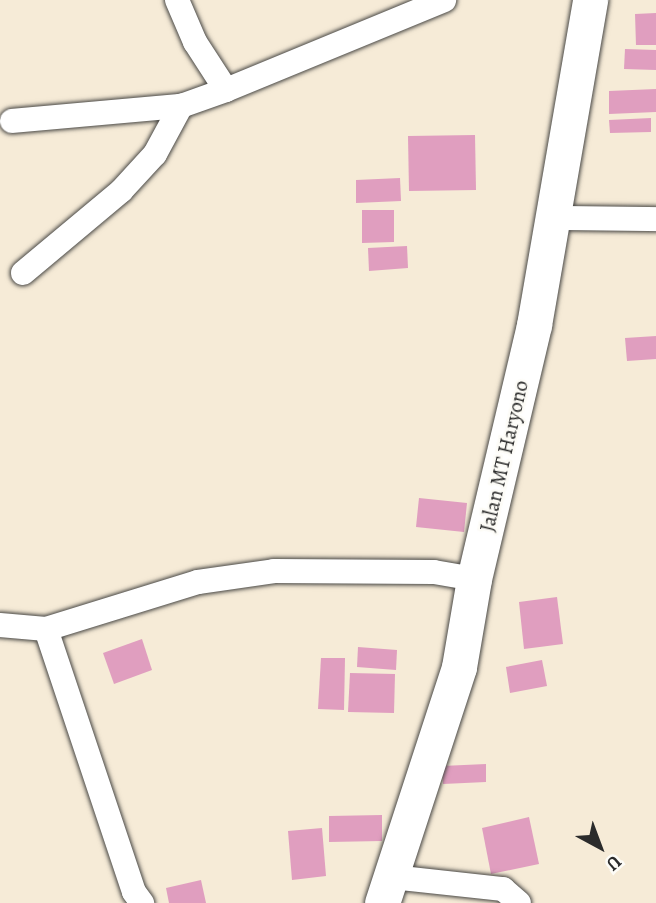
<!DOCTYPE html>
<html>
<head>
<meta charset="utf-8">
<style>
	body { margin:0 }
	#map { position:relative; width:656px; height:903px; overflow:hidden; background:#f6ebd7; font-family:Alegreya,serif }
	div>[style] { position:absolute }
	.building>* { inset:0; background:#e09ebf }
	.roads { filter:drop-shadow(0 0 2px #494845) drop-shadow(0 0 2px #494845) }
	.minor>* { height:24px; margin:-12px; padding:0 12px; transform-origin:12px; border-radius:12px; background:#fff }
	.secondary>* { height:35px; margin:-17.5px; padding:0 17.5px; transform-origin:17.5px; border-radius:17.5px; background:#fff }
	span { translate:-50% -50%; white-space:nowrap; text-align:center; line-height:1.15; -webkit-text-stroke:5px #fdfcf7; paint-order:stroke }
	.street-label { font-size:21px; color:#2b2b2b }
	.north { position:absolute; left:565px; top:812px; width:70px; height:70px; -webkit-text-stroke:5px #fdfcf7; paint-order:stroke; rotate:139deg; font-size:19px; font-weight:700; line-height:28px; text-align:center; color:#2b2b2b }
	.north::after { content:''; display:block; margin:auto; width:24px; height:32px; background:#2b2b2b; clip-path:polygon(50% 0,100% 100%,50% 72%,0 100%) }
</style>
</head>
<body>
<div id="map">
	<div class="building">
		<i style="clip-path:polygon(656px 13px,656px 45px,636px 45px,635px 14px)"></i>
		<i style="clip-path:polygon(625px 49px,656px 50px,656px 70px,624px 69px)"></i>
		<i style="clip-path:polygon(656px 89px,656px 112px,609px 114px,609px 91px)"></i>
		<i style="clip-path:polygon(651px 118px,651px 132px,610px 133px,609px 120px)"></i>
		<i style="clip-path:polygon(475px 135px,476px 190px,409px 191px,408px 136px)"></i>
		<i style="clip-path:polygon(400px 178px,401px 201px,356px 203px,356px 180px)"></i>
		<i style="clip-path:polygon(362px 210px,394px 210px,394px 242px,362px 243px)"></i>
		<i style="clip-path:polygon(407px 246px,408px 268px,369px 271px,368px 248px)"></i>
		<i style="clip-path:polygon(656px 336px,656px 359px,627px 361px,625px 338px)"></i>
		<i style="clip-path:polygon(419px 498px,467px 503px,464px 532px,416px 527px)"></i>
		<i style="clip-path:polygon(557px 597px,563px 644px,524px 649px,519px 602px)"></i>
		<i style="clip-path:polygon(142px 639px,152px 670px,114px 684px,103px 653px)"></i>
		<i style="clip-path:polygon(358px 647px,397px 650px,396px 670px,357px 667px)"></i>
		<i style="clip-path:polygon(321px 658px,345px 658px,344px 710px,318px 709px)"></i>
		<i style="clip-path:polygon(542px 660px,547px 686px,510px 693px,506px 667px)"></i>
		<i style="clip-path:polygon(350px 673px,395px 674px,394px 713px,348px 712px)"></i>
		<i style="clip-path:polygon(486px 764px,486px 782px,443px 784px,442px 766px)"></i>
		<i style="clip-path:polygon(382px 815px,382px 841px,329px 842px,329px 816px)"></i>
		<i style="clip-path:polygon(529px 817px,539px 864px,491px 874px,482px 828px)"></i>
		<i style="clip-path:polygon(322px 828px,326px 876px,292px 880px,288px 831px)"></i>
		<i style="clip-path:polygon(201px 880px,206px 903px,169px 903px,166px 888px)"></i>
	</div>
	<div class="roads">
		<div class="minor">
			<i style="left:177px;top:0;width:46px;rotate:66.8deg"></i>
			<i style="left:195px;top:42px;width:57px;rotate:57.1deg"></i>
			<i style="left:226px;top:90px;width:236px;rotate:-22.4deg"></i>
			<i style="left:12px;top:121px;width:170px;rotate:-5.1deg"></i>
			<i style="left:555px;top:218px;width:101px;rotate:0.6deg"></i>
			<i style="left:23px;top:273px;width:128px;rotate:-39.9deg"></i>
			<i style="left:121px;top:191px;width:50px;rotate:-47.4deg"></i>
			<i style="left:155px;top:154px;width:55px;rotate:-61.6deg"></i>
			<i style="left:181px;top:106px;width:48px;rotate:-19.6deg"></i>
			<i style="left:0;top:625px;width:46px;rotate:5deg"></i>
			<i style="left:46px;top:629px;width:159px;rotate:-17.2deg"></i>
			<i style="left:198px;top:582px;width:77px;rotate:-8.2deg"></i>
			<i style="left:274px;top:571px;width:160px;rotate:0.4deg"></i>
			<i style="left:434px;top:572px;width:41px;rotate:9.9deg"></i>
			<i style="left:46px;top:629px;width:277px;rotate:71.5deg"></i>
			<i style="left:134px;top:892px;width:14px;rotate:54deg"></i>
			<i style="left:392px;top:877px;width:112px;rotate:6.2deg"></i>
			<i style="left:503px;top:889px;width:21px;rotate:41deg"></i>
		</div>
		<div class="secondary">
			<i style="left:382px;top:903px;width:248px;rotate:-71.9deg"></i>
			<i style="left:459px;top:667px;width:89px;rotate:-80.3deg"></i>
			<i style="left:474px;top:579px;width:261px;rotate:-76.7deg"></i>
			<i style="left:534px;top:325px;width:330px;rotate:-80.2deg"></i>
		</div>
	</div>
	<div class="street-label">
		<span style="left:504px;top:456px;rotate:-77deg">Jalan MT Haryono</span>
	</div>
	<div class="north">U</div>
</div>
</body>
</html>
